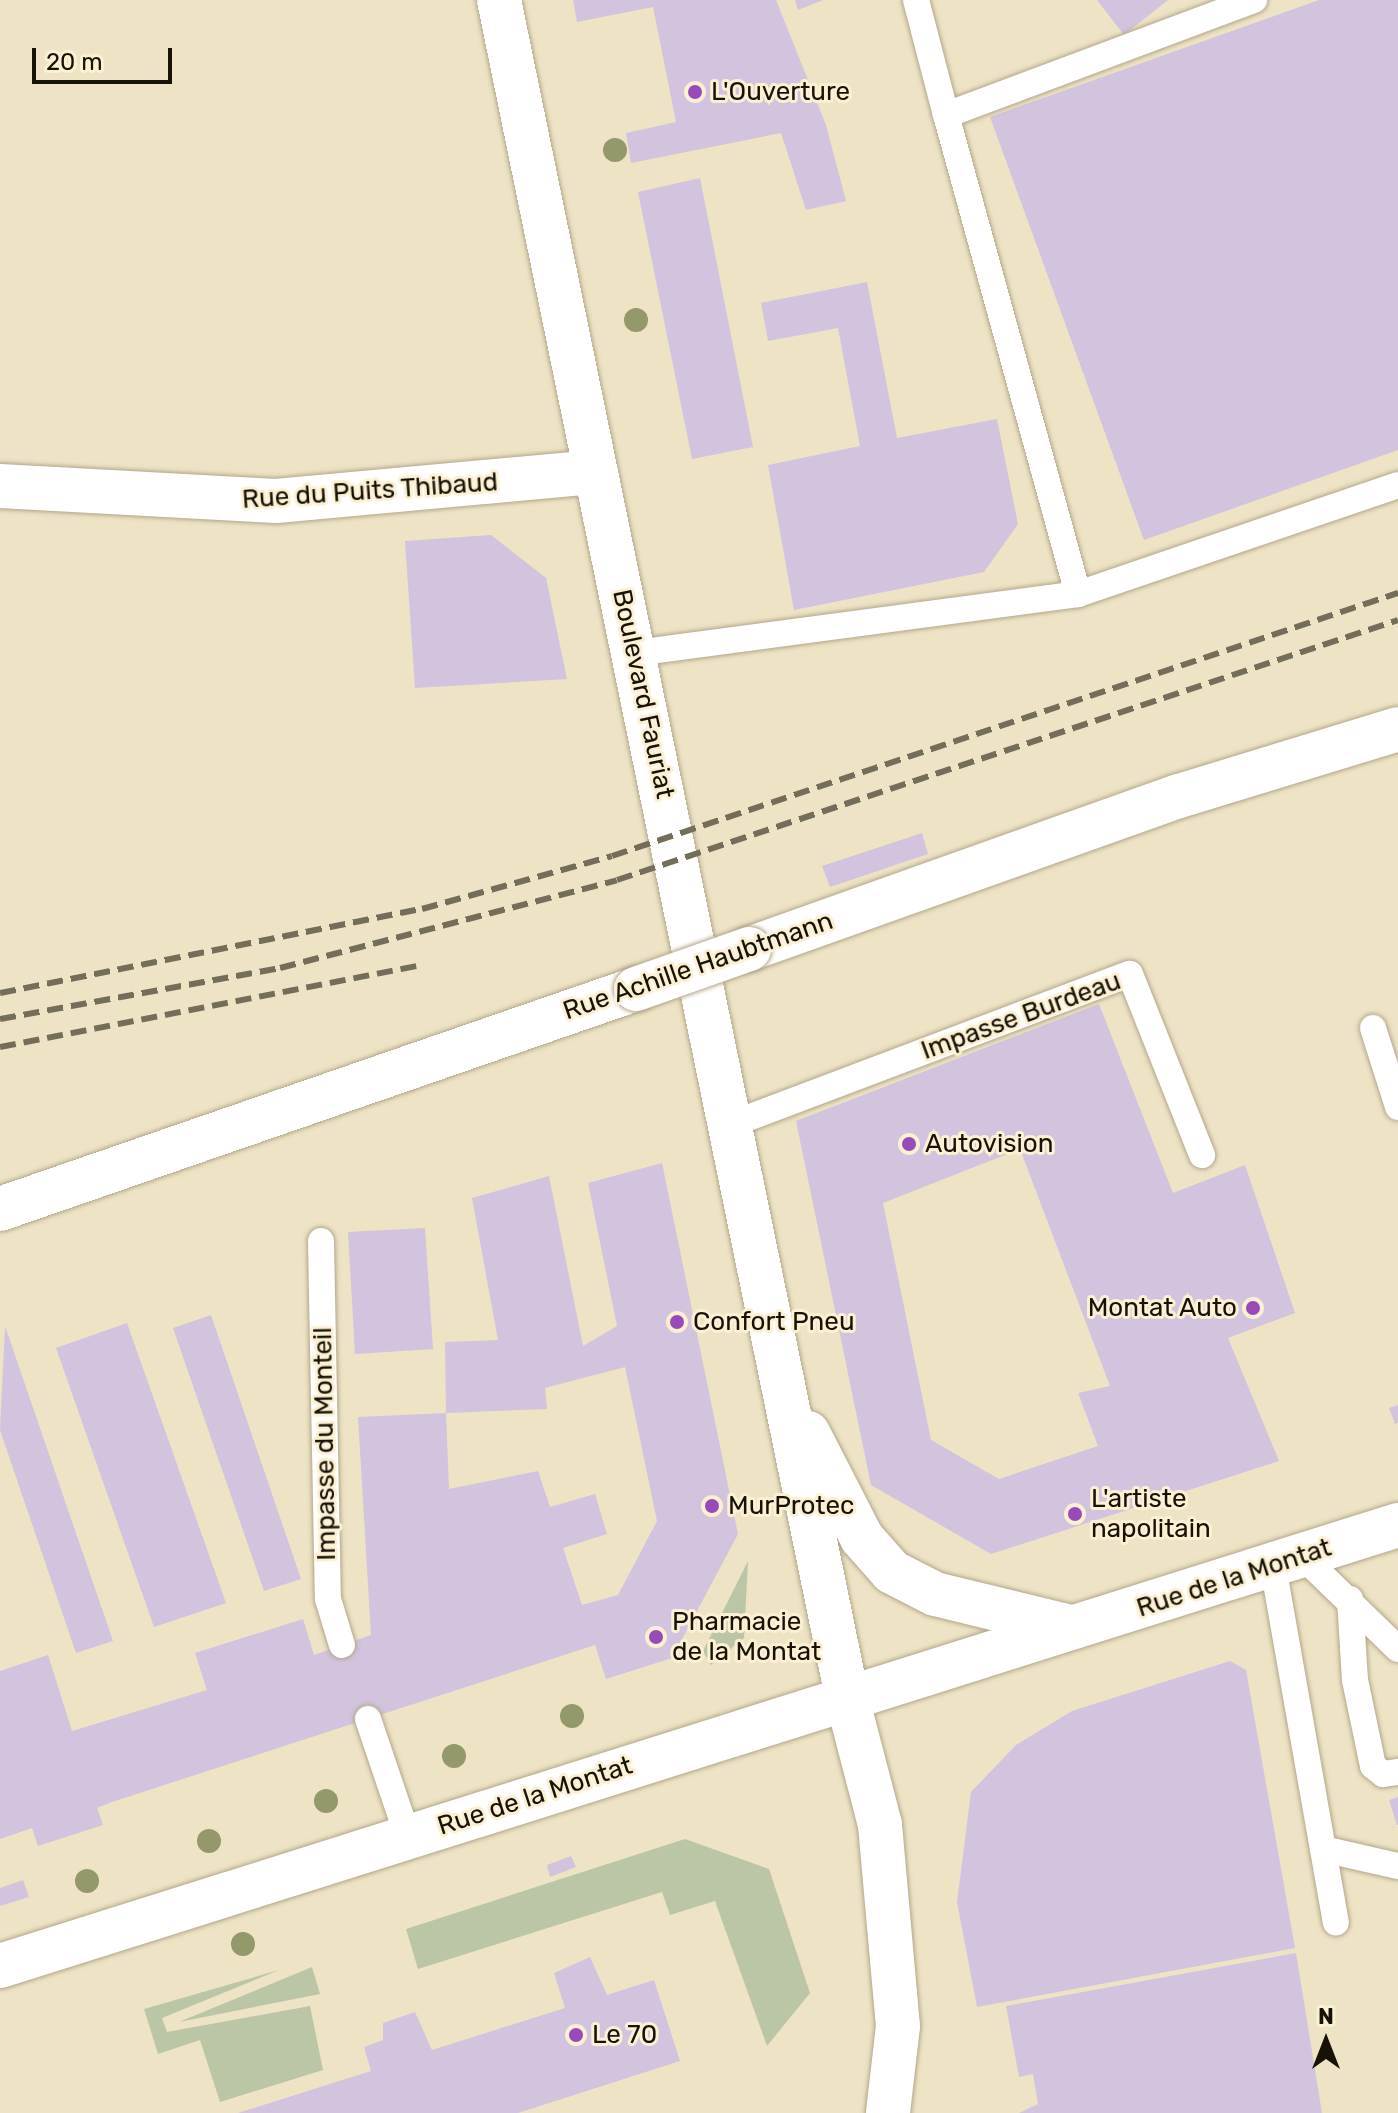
<!DOCTYPE html>
<html>
<head>
<meta charset="utf-8">
<style>
	body { margin:0 }
	#map { position:relative; width:1398px; height:2113px; overflow:hidden; background:#eee3c5; font-family:Rubik,sans-serif }
	div>[style] { position:absolute }
	.green>* { inset:0; background:#bac6a6 }
	.building>* { inset:0; background:#d2c3df }
	.roads { filter:drop-shadow(0 0 2px #b2a78a) drop-shadow(0 0 2px #b2a78a) }
	.lane>* { height:26px; margin:-13px; padding:0 13px; transform-origin:13px; border-radius:13px; background:#fff }
	.street>* { height:44px; margin:-22px; padding:0 22px; transform-origin:22px; border-radius:22px; background:#fff }
	.secondary>* { height:44px; margin:-22px; padding:0 22px; transform-origin:22px; border-radius:22px; background:#fff }
	.rail>* { height:6px; margin-top:-3px; transform-origin:0; background:repeating-linear-gradient(90deg,#746d5a 0 16px,transparent 0 24px) }
	.bridges { filter:drop-shadow(0 0 2px #b2a78a) drop-shadow(0 0 2px #b2a78a) }
	.street-bridge>* { height:44px; margin:-22px; padding:0 22px; transform-origin:22px; border-radius:22px; background:#fff }
	.trees>* { width:24px; height:24px; margin:-12px; border-radius:50%; background:#93996a }
	.dots>* { width:22px; height:22px; translate:-50% -50%; box-sizing:border-box; border:4px solid #fcf0d2; border-radius:50% }
	span { translate:-50% -50%; white-space:nowrap; text-align:center; line-height:1.15; -webkit-text-stroke:6px #fcf0d2; paint-order:stroke }
	.poi-label { font-size:26px; color:#161208 }
	.left { translate:0 -50%; text-align:left }
	.right { translate:-100% -50%; text-align:right }
	.street-label { font-size:26px; color:#161208 }
	.north { position:absolute; left:1286px; top:2001px; width:80px; height:80px; -webkit-text-stroke:6px #fcf0d2; paint-order:stroke; rotate:0deg; font-size:22px; font-weight:700; line-height:32px; text-align:center; color:#161208 }
	.north::after { content:''; display:block; margin:auto; width:28px; height:36px; background:#161208; clip-path:polygon(50% 0,100% 100%,50% 72%,0 100%) }
	.scale { position:absolute; left:32px; top:48px; width:140px; height:36px; box-sizing:border-box; border:4px solid #161208; border-top:0; padding-left:10px; font-size:24px; line-height:28px; white-space:nowrap; color:#161208; -webkit-text-stroke:6px #fcf0d2; paint-order:stroke }
</style>
</head>
<body>
<div id="map">
	<div class="green">
		<i style="clip-path:polygon(748px 1561px,744px 1638px,711px 1665px,703px 1651px)"></i>
		<i style="clip-path:polygon(685px 1839px,769px 1869px,810px 1993px,767px 2046px,715px 1901px,670px 1915px,662px 1892px,418px 1969px,406px 1929px)"></i>
		<i style="clip-path:polygon(312px 1967px,320px 1994px,179px 2022px)"></i>
		<i style="clip-path:polygon(279px 1970px,162px 2018px,167px 2032px,310px 2006px,323px 2070px,220px 2102px,200px 2040px,158px 2054px,144px 2009px)"></i>
	</div>
	<div class="building">
		<i style="clip-path:polygon(573px 0,776px 0,826px 125px,846px 201px,806px 210px,781px 133px,631px 163px,626px 133px,676px 122px,653px 7px,577px 22px)"></i>
		<i style="clip-path:polygon(795px 0,823px 0,798px 10px)"></i>
		<i style="clip-path:polygon(1097px 0,1168px 0,1124px 35px)"></i>
		<i style="clip-path:polygon(1319px 0,1398px 0,1398px 450px,1144px 540px,990px 117px)"></i>
		<i style="clip-path:polygon(700px 178px,753px 447px,692px 459px,638px 192px)"></i>
		<i style="clip-path:polygon(867px 282px,897px 438px,997px 419px,1018px 524px,984px 572px,794px 610px,768px 465px,860px 446px,838px 328px,768px 341px,761px 303px)"></i>
		<i style="clip-path:polygon(491px 535px,546px 578px,567px 679px,415px 688px,405px 541px)"></i>
		<i style="clip-path:polygon(922px 833px,928px 854px,830px 887px,822px 866px)"></i>
		<i style="clip-path:polygon(evenodd,1099px 1004px,1173px 1193px,1245px 1165px,1295px 1313px,1228px 1338px,1279px 1461px,991px 1554px,871px 1485px,796px 1121px,1099px 1004px,1020px 1149px,1110px 1386px,1078px 1393px,1098px 1446px,999px 1479px,931px 1440px,883px 1203px,1020px 1149px)"></i>
		<i style="clip-path:polygon(662px 1163px,738px 1534px,672px 1658px,606px 1679px,595px 1645px,109px 1803px,97px 1808px,103px 1825px,38px 1846px,32px 1828px,0 1839px,0 1671px,48px 1655px,72px 1731px,207px 1690px,195px 1653px,303px 1619px,314px 1655px,371px 1635px,358px 1417px,446px 1413px,449px 1489px,538px 1471px,550px 1507px,595px 1494px,607px 1534px,563px 1548px,582px 1605px,618px 1595px,657px 1521px,625px 1367px,545px 1388px,547px 1409px,446px 1413px,445px 1342px,498px 1340px,472px 1198px,549px 1176px,583px 1346px,617px 1326px,588px 1183px)"></i>
		<i style="clip-path:polygon(425px 1228px,433px 1349px,355px 1354px,348px 1232px)"></i>
		<i style="clip-path:polygon(211px 1315px,301px 1579px,264px 1591px,173px 1328px)"></i>
		<i style="clip-path:polygon(127px 1323px,226px 1603px,154px 1627px,56px 1348px)"></i>
		<i style="clip-path:polygon(5px 1326px,113px 1641px,76px 1653px,0 1430px)"></i>
		<i style="clip-path:polygon(1398px 1405px,1398px 1423px,1395px 1424px,1389px 1408px)"></i>
		<i style="clip-path:polygon(1230px 1661px,1246px 1670px,1295px 1948px,977px 2007px,957px 1902px,971px 1792px,1016px 1745px,1072px 1711px)"></i>
		<i style="clip-path:polygon(1398px 1797px,1398px 1825px,1397px 1825px,1389px 1800px)"></i>
		<i style="clip-path:polygon(571px 1856px,576px 1867px,550px 1877px,547px 1865px)"></i>
		<i style="clip-path:polygon(23px 1880px,29px 1897px,0 1906px,0 1888px)"></i>
		<i style="clip-path:polygon(1296px 1953px,1322px 2113px,1019px 2113px,1038px 2104px,1033px 2074px,1019px 2077px,1006px 2006px)"></i>
		<i style="clip-path:polygon(590px 1957px,607px 1995px,654px 1980px,680px 2061px,518px 2113px,238px 2113px,371px 2071px,364px 2047px,383px 2040px,383px 2023px,415px 2012px,432px 2050px,565px 2008px,554px 1973px)"></i>
	</div>
	<div class="roads">
		<div class="lane">
			<i style="left:916px;top:0;width:119px;rotate:75.4deg"></i>
			<i style="left:1078px;top:594px;width:497px;rotate:-105.4deg"></i>
			<i style="left:946px;top:115px;width:329px;rotate:-20.5deg"></i>
			<i style="left:636px;top:653px;width:446px;rotate:-7.6deg"></i>
			<i style="left:1078px;top:594px;width:338px;rotate:-18.8deg"></i>
			<i style="left:1373px;top:1028px;width:83px;rotate:72.4deg"></i>
			<i style="left:732px;top:1124px;width:425px;rotate:-20.7deg"></i>
			<i style="left:1130px;top:974px;width:195px;rotate:68.3deg"></i>
			<i style="left:321px;top:1241px;width:358px;rotate:88.9deg"></i>
			<i style="left:328px;top:1599px;width:48px;rotate:73.1deg"></i>
			<i style="left:1303px;top:1557px;width:132px;rotate:44.1deg"></i>
			<i style="left:1273px;top:1566px;width:362px;rotate:80deg"></i>
			<i style="left:1350px;top:1599px;width:81px;rotate:86.5deg"></i>
			<i style="left:1355px;top:1680px;width:88px;rotate:78.2deg"></i>
			<i style="left:1373px;top:1766px;width:13px;rotate:39deg"></i>
			<i style="left:1383px;top:1774px;width:15px;rotate:-8deg"></i>
			<i style="left:368px;top:1719px;width:125px;rotate:71.3deg"></i>
			<i style="left:1323px;top:1849px;width:77px;rotate:12.8deg"></i>
		</div>
		<div class="street">
			<i style="left:0;top:486px;width:276px;rotate:3.1deg"></i>
			<i style="left:276px;top:501px;width:321px;rotate:-5.2deg"></i>
			<i style="left:749px;top:949px;width:456px;rotate:-19.6deg"></i>
			<i style="left:1179px;top:796px;width:229px;rotate:-17deg"></i>
			<i style="left:0;top:1209px;width:673px;rotate:-19.08deg"></i>
		</div>
		<div class="secondary">
			<i style="left:499px;top:0;width:1737px;rotate:78.41deg"></i>
			<i style="left:848px;top:1702px;width:127px;rotate:75.4deg"></i>
			<i style="left:880px;top:1825px;width:202px;rotate:84.9deg"></i>
			<i style="left:898px;top:2026px;width:88px;rotate:96.6deg"></i>
			<i style="left:808px;top:1433px;width:118px;rotate:62.8deg"></i>
			<i style="left:862px;top:1538px;width:45px;rotate:48.6deg"></i>
			<i style="left:892px;top:1572px;width:48px;rotate:27.1deg"></i>
			<i style="left:935px;top:1594px;width:139px;rotate:13.7deg"></i>
			<i style="left:0;top:1966px;width:1466px;rotate:-17.51deg"></i>
		</div>
	</div>
	<div class="rail">
		<i style="left:0;top:993px;width:430px;rotate:-11.3deg"></i>
		<i style="left:422px;top:909px;width:197px;rotate:-15.6deg"></i>
		<i style="left:612px;top:856px;width:829px;rotate:-18.5deg"></i>
		<i style="left:0;top:1019px;width:285px;rotate:-10.3deg"></i>
		<i style="left:280px;top:968px;width:348px;rotate:-14.6deg"></i>
		<i style="left:617px;top:880px;width:823px;rotate:-18.41deg"></i>
		<i style="left:0;top:1047px;width:424px;rotate:-11deg"></i>
	</div>
	<div class="bridges">
		<div class="street-bridge">
			<i style="left:636px;top:989px;width:120px;rotate:-19.5deg"></i>
		</div>
	</div>
	<div class="trees">
		<i style="left:615px;top:150px"></i>
		<i style="left:636px;top:320px"></i>
		<i style="left:572px;top:1716px"></i>
		<i style="left:454px;top:1756px"></i>
		<i style="left:326px;top:1801px"></i>
		<i style="left:209px;top:1841px"></i>
		<i style="left:87px;top:1881px"></i>
		<i style="left:243px;top:1944px"></i>
	</div>
	<div class="dots">
		<i style="left:695px;top:92px;background:#984aba"></i>
		<i style="left:909px;top:1144px;background:#984aba"></i>
		<i style="left:1253px;top:1308px;background:#984aba"></i>
		<i style="left:677px;top:1322px;background:#984aba"></i>
		<i style="left:712px;top:1506px;background:#984aba"></i>
		<i style="left:1075px;top:1514px;background:#984aba"></i>
		<i style="left:656px;top:1637px;background:#984aba"></i>
		<i style="left:576px;top:2035px;background:#984aba"></i>
	</div>
	<div class="poi-label">
		<span class="left" style="left:711px;top:92px">L'Ouverture</span>
		<span class="left" style="left:925px;top:1144px">Autovision</span>
		<span class="right" style="left:1237px;top:1308px">Montat Auto</span>
		<span class="left" style="left:693px;top:1322px">Confort Pneu</span>
		<span class="left" style="left:1091px;top:1514px">L'artiste<br>napolitain</span>
		<span class="left" style="left:728px;top:1506px">MurProtec</span>
		<span class="left" style="left:672px;top:1637px">Pharmacie<br>de la Montat</span>
		<span class="left" style="left:592px;top:2035px">Le 70</span>
	</div>
	<div class="street-label">
		<span style="left:370px;top:491px;rotate:-4deg">Rue du Puits Thibaud</span>
		<span style="left:643px;top:694px;rotate:78deg">Boulevard Fauriat</span>
		<span style="left:698px;top:966px;rotate:-19deg">Rue Achille Haubtmann</span>
		<span style="left:1021px;top:1016px;rotate:-20deg">Impasse Burdeau</span>
		<span style="left:325px;top:1444px;rotate:-91deg">Impasse du Monteil</span>
		<span style="left:1234px;top:1578px;rotate:-18deg">Rue de la Montat</span>
		<span style="left:535px;top:1796px;rotate:-18deg">Rue de la Montat</span>
	</div>
	<div class="north">N</div>
	<div class="scale">20 m</div>
</div>
</body>
</html>
